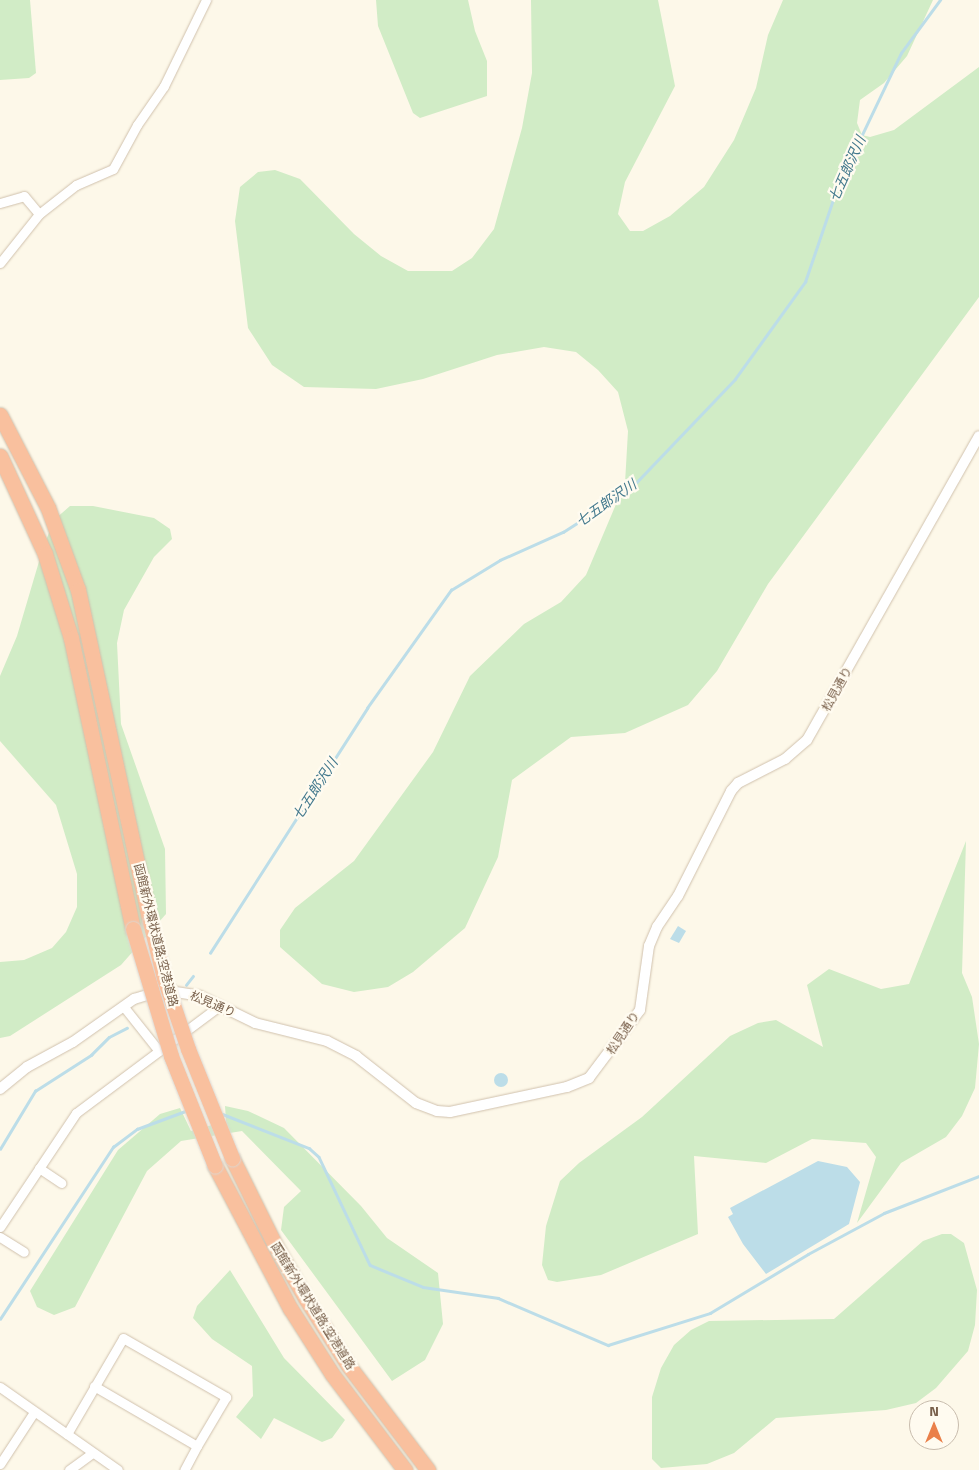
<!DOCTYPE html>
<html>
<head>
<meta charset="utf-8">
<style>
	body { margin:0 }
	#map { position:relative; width:979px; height:1470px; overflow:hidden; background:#fdf8e9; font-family:"Titillium Web","Noto Sans JP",sans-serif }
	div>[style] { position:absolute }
	.green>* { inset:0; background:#d1ecc6 }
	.water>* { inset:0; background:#bcdde8 }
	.round { border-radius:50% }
	.stream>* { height:2.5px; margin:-1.25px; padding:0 1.25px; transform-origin:1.25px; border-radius:1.25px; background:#bcdde8 }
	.roads { filter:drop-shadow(0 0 1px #d0c1ad) drop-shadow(0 0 1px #d0c1ad) }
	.minor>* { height:9px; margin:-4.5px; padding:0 4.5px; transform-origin:4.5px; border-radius:4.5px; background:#fff }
	.tertiary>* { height:10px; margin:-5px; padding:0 5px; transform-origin:5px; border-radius:5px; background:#fff }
	.motorway>* { height:15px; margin:-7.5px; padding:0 7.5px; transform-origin:7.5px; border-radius:7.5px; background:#f9c09e }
	.bridges { filter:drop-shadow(0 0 1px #dcd6d0) drop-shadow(0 0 1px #dcd6d0) }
	.motorway-bridge>* { height:15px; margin:-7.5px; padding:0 7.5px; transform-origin:7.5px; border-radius:7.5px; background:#f9c09e }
	span { translate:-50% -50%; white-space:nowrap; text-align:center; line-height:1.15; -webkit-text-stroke:4.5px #fffbf0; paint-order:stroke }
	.street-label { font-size:12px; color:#79604b }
	.water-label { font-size:14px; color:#43798d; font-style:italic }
	.north { position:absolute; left:909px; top:1400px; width:50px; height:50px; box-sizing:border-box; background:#fffbf0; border:1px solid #c9bdae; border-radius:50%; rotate:0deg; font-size:14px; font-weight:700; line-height:20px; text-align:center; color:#79604b }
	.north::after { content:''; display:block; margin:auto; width:18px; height:22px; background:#ea804a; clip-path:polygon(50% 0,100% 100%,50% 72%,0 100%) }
</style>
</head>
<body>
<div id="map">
	<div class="green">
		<i style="clip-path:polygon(0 0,30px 0,36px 73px,29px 78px,0 80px)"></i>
		<i style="clip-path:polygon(376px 0,468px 0,475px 31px,487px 61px,487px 96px,420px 118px,413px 113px,378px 26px)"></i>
		<i style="clip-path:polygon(531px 0,658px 0,675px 86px,625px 182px,618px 214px,630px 231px,643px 231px,670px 216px,704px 187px,734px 140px,756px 88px,768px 35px,783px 0,933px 0,907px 56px,884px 83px,860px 100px,857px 123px,862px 135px,870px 137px,894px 130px,979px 67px,979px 297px,768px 584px,717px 671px,688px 705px,625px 733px,571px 737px,512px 780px,498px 857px,465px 928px,413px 972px,388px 987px,354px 992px,322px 984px,280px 947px,280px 930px,295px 908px,354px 861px,433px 752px,470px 676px,524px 624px,561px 602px,586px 575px,625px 483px,628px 431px,618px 392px,598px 370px,576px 352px,544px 347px,497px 355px,423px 379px,376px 389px,304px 387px,272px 365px,248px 328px,235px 221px,240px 187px,258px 172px,275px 170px,300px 179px,354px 234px,381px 256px,408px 271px,452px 271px,472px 258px,494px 229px,522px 128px,532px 73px)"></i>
		<i style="clip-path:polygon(70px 506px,93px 506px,154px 518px,170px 529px,172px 539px,154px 557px,124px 610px,117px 643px,121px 724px,165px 849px,166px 914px,121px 965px,10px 1036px,0 1038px,0 962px,24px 960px,52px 948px,66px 932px,77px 907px,77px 874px,56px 805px,0 741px,0 676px,17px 636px,43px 548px,54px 520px)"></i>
		<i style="clip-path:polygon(966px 841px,962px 973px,972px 997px,979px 1044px,975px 1088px,962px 1116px,946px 1137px,901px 1163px,857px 1223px,876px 1157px,866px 1143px,812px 1139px,766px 1163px,694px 1156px,698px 1234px,601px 1275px,557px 1282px,548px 1280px,542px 1265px,546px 1226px,560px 1181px,579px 1163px,642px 1117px,730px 1036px,758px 1023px,776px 1020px,823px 1047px,807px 985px,829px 969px,881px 989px,909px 984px)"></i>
		<i style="clip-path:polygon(225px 1106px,248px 1111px,284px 1128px,361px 1206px,387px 1238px,438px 1273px,443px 1324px,425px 1360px,392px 1381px,281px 1230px,284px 1207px,301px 1191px,242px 1131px,181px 1141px,147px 1171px,75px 1307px,54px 1315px,37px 1307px,30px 1291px,118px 1150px,160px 1114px,180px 1108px,191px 1131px,226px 1121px)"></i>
		<i style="clip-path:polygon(942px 1234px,951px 1234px,964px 1243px,977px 1290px,975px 1325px,968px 1351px,936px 1388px,916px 1403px,886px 1410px,776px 1418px,734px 1453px,707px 1464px,661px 1468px,652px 1459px,652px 1397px,661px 1368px,674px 1345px,691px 1330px,709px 1321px,834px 1319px,923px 1241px)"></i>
		<i style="clip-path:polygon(230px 1270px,284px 1358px,345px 1420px,332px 1438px,322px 1442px,274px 1418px,261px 1439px,236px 1417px,253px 1396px,252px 1366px,212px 1339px,193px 1318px,197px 1306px)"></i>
	</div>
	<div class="water">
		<i style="clip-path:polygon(678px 926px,686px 931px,679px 943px,670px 939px)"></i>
		<i class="round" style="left:494px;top:1073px;width:14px;height:14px"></i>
		<i style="clip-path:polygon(818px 1161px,847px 1167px,860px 1182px,849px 1224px,766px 1274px,743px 1244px,728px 1217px,733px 1214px,730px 1208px)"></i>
	</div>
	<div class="stream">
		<i style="left:210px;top:953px;width:291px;rotate:-57.3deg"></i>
		<i style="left:367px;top:708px;width:145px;rotate:-54.6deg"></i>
		<i style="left:451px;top:590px;width:57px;rotate:-31.5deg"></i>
		<i style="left:500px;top:560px;width:69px;rotate:-24deg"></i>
		<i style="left:563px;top:532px;width:80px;rotate:-32.7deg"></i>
		<i style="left:630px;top:489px;width:152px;rotate:-46.3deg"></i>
		<i style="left:735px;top:379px;width:120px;rotate:-54.2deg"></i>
		<i style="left:805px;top:282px;width:102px;rotate:-71.2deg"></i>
		<i style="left:838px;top:185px;width:146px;rotate:-64.5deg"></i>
		<i style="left:901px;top:53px;width:66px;rotate:-53.7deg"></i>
		<i style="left:186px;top:985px;width:11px;rotate:-52deg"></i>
		<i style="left:220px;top:1113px;width:96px;rotate:21.5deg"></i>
		<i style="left:309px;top:1148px;width:13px;rotate:42deg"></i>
		<i style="left:319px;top:1157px;width:119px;rotate:64.7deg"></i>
		<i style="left:370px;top:1265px;width:57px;rotate:22.5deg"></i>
		<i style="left:423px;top:1287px;width:76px;rotate:8.3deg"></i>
		<i style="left:498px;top:1298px;width:120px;rotate:23.1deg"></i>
		<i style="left:608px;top:1345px;width:107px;rotate:-17.4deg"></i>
		<i style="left:710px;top:1313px;width:114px;rotate:-31deg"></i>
		<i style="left:808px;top:1254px;width:86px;rotate:-28.3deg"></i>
		<i style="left:884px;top:1213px;width:102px;rotate:-21.3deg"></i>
		<i style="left:0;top:1149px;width:68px;rotate:-58.9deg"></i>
		<i style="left:35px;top:1091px;width:67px;rotate:-32.7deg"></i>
		<i style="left:91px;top:1055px;width:25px;rotate:-45deg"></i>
		<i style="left:109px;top:1037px;width:20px;rotate:-27deg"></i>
		<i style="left:0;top:1319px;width:206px;rotate:-56.7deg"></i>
		<i style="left:113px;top:1147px;width:30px;rotate:-37deg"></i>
		<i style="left:137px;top:1129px;width:54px;rotate:-20.4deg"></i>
	</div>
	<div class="roads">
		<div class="minor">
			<i style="left:0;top:203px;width:25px;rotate:-16deg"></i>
			<i style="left:24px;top:196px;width:23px;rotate:50deg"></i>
			<i style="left:0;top:263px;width:63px;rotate:-51.5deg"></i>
			<i style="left:39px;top:214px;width:47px;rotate:-38.1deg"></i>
			<i style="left:76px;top:185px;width:40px;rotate:-23.4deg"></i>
			<i style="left:113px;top:169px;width:50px;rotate:-61.4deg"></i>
			<i style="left:137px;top:125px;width:47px;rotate:-55.3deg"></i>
			<i style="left:164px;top:86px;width:96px;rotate:-64deg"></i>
			<i style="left:124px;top:1007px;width:56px;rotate:51.5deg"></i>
			<i style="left:39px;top:1168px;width:27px;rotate:34deg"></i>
			<i style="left:0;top:1227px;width:137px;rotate:-56.3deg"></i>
			<i style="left:76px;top:1113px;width:179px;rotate:-36.8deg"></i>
			<i style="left:0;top:1237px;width:28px;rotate:32deg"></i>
			<i style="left:94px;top:1386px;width:119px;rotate:30.2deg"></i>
			<i style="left:197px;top:1446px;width:27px;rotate:118deg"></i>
			<i style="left:0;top:1387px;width:144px;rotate:35.1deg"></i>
			<i style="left:67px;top:1434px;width:111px;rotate:-59.7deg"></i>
			<i style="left:123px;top:1338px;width:119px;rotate:29.8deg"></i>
			<i style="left:226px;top:1397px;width:57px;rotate:120.6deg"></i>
			<i style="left:0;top:1464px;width:62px;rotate:-56.8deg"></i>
			<i style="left:69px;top:1470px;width:29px;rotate:-36deg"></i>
		</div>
		<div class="tertiary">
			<i style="left:0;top:1089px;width:35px;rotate:-39deg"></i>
			<i style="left:27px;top:1067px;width:52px;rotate:-28.5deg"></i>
			<i style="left:73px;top:1042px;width:75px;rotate:-35.2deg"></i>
			<i style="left:134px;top:999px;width:30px;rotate:-17deg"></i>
			<i style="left:163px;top:990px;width:37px;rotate:9deg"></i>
			<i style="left:200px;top:996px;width:61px;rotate:26.1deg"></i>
			<i style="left:255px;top:1023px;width:74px;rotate:14deg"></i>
			<i style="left:327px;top:1041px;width:33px;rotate:27deg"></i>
			<i style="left:356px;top:1056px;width:76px;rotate:38.1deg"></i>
			<i style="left:416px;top:1103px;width:22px;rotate:21deg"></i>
			<i style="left:437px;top:1111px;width:13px;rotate:4deg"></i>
			<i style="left:450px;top:1112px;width:120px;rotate:-12.1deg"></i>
			<i style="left:567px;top:1087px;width:24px;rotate:-22deg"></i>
			<i style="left:589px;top:1078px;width:85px;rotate:-53.1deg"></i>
			<i style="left:640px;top:1010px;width:65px;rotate:-82deg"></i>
			<i style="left:649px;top:946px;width:21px;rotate:-67deg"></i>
			<i style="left:657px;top:927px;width:37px;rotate:-56deg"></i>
			<i style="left:678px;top:896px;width:118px;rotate:-63.2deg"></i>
			<i style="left:731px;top:791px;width:11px;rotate:-49deg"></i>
			<i style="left:738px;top:783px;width:53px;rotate:-27.1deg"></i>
			<i style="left:785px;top:759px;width:29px;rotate:-41deg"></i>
			<i style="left:807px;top:740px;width:349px;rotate:-60.5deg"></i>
		</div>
		<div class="motorway">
			<i style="left:0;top:415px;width:105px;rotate:62.7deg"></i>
			<i style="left:48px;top:508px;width:87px;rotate:69.9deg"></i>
			<i style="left:78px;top:590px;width:340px;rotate:77.8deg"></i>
			<i style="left:0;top:456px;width:108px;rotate:65.3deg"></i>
			<i style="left:45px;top:554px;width:88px;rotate:72.8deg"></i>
			<i style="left:71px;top:638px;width:298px;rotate:78deg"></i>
			<i style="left:232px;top:1158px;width:95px;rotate:63.7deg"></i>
			<i style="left:274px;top:1243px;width:64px;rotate:60.3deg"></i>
			<i style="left:306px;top:1299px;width:78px;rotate:57.5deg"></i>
			<i style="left:348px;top:1365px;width:132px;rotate:52.7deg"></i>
			<i style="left:215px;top:1166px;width:161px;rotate:62.2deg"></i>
			<i style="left:290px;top:1308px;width:78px;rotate:57.5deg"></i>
			<i style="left:332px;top:1374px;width:121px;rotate:52.8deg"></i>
		</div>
	</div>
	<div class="bridges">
		<div class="motorway-bridge">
			<i style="left:150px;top:922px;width:58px;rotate:76deg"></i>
			<i style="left:164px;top:978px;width:75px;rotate:71.3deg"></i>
			<i style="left:188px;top:1049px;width:118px;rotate:68deg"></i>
			<i style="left:133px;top:929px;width:133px;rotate:73.3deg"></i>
			<i style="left:171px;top:1056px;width:118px;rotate:68.2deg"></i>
		</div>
	</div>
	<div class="street-label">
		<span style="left:837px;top:689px;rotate:-61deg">松見通り</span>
		<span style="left:156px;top:935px;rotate:76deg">函館新外環状道路;空港道路</span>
		<span style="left:213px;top:1004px;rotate:23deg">松見通り</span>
		<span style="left:623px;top:1033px;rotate:-56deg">松見通り</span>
		<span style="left:313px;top:1306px;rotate:58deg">函館新外環状道路;空港道路</span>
	</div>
	<div class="water-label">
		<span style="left:847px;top:169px;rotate:-66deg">七五郎沢川</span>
		<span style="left:606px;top:503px;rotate:-35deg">七五郎沢川</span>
		<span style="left:315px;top:789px;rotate:-57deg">七五郎沢川</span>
	</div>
	<div class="north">N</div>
</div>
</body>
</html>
